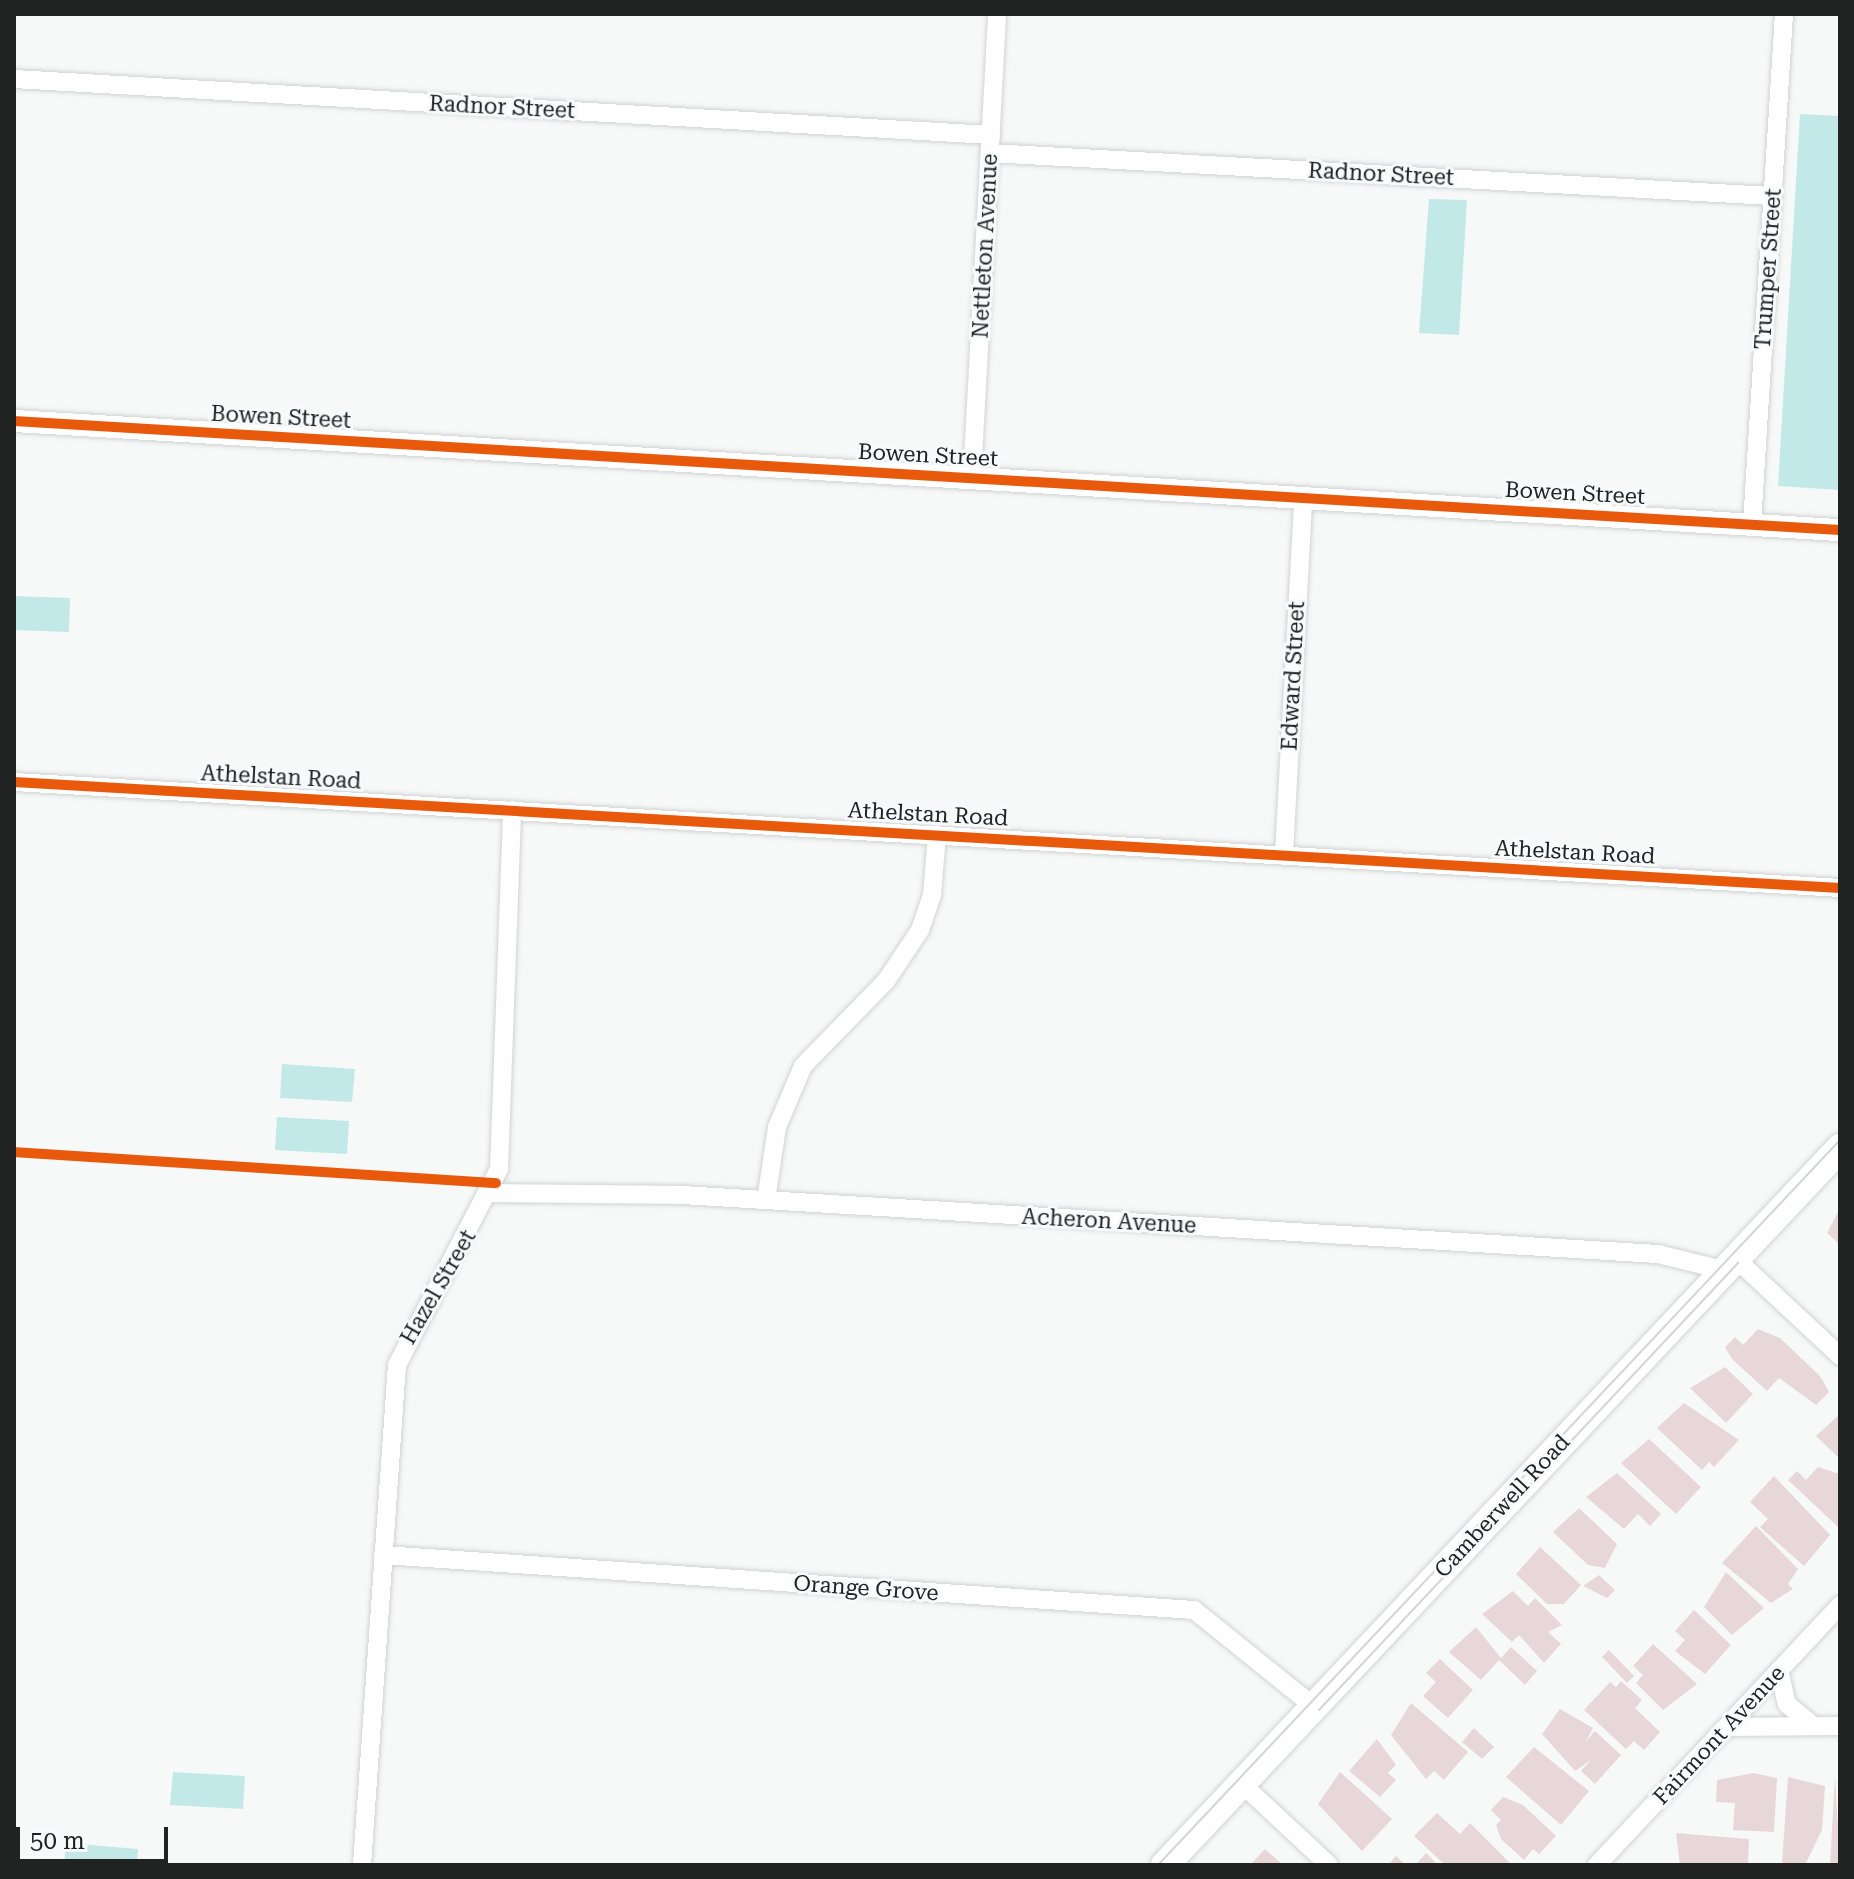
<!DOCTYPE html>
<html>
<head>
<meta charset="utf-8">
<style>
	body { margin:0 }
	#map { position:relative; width:1854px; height:1879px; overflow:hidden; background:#f7f9f9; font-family:"Roboto Serif",serif }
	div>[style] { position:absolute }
	.green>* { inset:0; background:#c2e9e7 }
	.building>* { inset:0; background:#e7d7d9 }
	.roads { filter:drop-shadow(0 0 2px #d1d3d3) drop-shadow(0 0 2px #d1d3d3) }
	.minor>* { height:18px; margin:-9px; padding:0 9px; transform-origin:9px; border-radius:9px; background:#fefefe }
	.tertiary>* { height:22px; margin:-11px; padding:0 11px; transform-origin:11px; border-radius:11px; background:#fefefe }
	.primary>* { height:28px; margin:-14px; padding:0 14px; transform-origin:14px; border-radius:14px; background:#fefefe }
	.tram>* { height:2px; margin:-1px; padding:0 1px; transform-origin:1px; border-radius:1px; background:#d3d4d4 }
	.cycleway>* { height:10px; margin:-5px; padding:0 5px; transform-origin:5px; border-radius:5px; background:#e8590c }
	span { translate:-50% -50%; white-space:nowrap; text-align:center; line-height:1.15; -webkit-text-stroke:6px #f6fafa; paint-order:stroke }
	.street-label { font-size:22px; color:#212222 }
	.frame { position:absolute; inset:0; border:16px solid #212222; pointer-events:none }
	.scale { position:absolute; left:16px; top:1827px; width:152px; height:36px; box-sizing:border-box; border:4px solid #212222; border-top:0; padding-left:10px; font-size:24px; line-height:28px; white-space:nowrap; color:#212222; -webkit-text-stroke:6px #f6fafa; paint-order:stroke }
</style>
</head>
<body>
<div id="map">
	<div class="green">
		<i style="clip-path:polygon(1800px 114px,1840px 116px,1840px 490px,1778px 486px)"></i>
		<i style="clip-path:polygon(1429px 199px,1467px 200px,1459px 335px,1419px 333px)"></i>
		<i style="clip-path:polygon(14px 596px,70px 598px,69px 632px,14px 630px)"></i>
		<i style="clip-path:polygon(282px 1064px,355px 1069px,352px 1102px,280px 1098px)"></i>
		<i style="clip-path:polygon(277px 1117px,349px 1121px,347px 1154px,275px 1150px)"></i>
		<i style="clip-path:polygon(173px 1772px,245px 1776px,243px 1809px,170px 1805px)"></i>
		<i style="clip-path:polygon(66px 1843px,138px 1849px,137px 1865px,64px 1865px)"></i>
	</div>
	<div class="building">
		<i style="clip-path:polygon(1840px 1208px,1840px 1245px,1827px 1233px)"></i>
		<i style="clip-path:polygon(1758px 1329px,1780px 1338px,1820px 1376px,1829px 1392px,1816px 1405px,1779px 1378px,1767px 1391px,1732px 1359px,1725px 1347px,1735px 1337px,1743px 1345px)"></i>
		<i style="clip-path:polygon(1725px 1367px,1753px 1394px,1726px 1423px,1690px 1388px)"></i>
		<i style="clip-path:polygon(1684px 1403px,1739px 1440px,1714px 1467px,1709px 1462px,1702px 1470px,1657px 1428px)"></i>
		<i style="clip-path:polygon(1840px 1414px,1840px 1459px,1816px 1436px)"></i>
		<i style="clip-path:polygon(1649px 1439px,1701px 1487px,1676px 1514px,1621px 1463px)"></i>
		<i style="clip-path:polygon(1818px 1467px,1840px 1474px,1838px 1527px,1788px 1480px,1797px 1471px,1806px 1480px)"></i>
		<i style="clip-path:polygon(1617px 1473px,1661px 1514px,1650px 1526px,1638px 1514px,1624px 1529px,1586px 1497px)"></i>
		<i style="clip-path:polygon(1774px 1476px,1830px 1535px,1804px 1566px,1760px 1527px,1768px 1519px,1750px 1502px)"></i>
		<i style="clip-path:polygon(1579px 1508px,1617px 1544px,1605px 1568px,1588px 1565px,1553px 1532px)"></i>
		<i style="clip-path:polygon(1756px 1526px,1798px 1569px,1788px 1584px,1793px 1589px,1771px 1603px,1722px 1563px)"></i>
		<i style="clip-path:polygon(1540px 1547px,1581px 1585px,1564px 1604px,1547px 1604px,1516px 1574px)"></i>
		<i style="clip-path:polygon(1726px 1572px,1764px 1608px,1732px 1635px,1704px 1607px)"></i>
		<i style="clip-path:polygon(1599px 1575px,1615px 1590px,1607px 1598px,1583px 1586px)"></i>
		<i style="clip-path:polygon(1513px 1591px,1528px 1606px,1535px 1598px,1562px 1625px,1548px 1632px,1561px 1644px,1544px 1663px,1519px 1635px,1512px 1642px,1482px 1614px)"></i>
		<i style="clip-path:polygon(1694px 1610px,1731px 1645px,1705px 1674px,1675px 1651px,1685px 1640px,1675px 1631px)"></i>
		<i style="clip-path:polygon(1476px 1627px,1501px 1658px,1511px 1647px,1537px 1671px,1525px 1685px,1499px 1660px,1481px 1680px,1449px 1652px)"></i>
		<i style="clip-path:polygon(1653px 1644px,1697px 1684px,1663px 1710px,1636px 1683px,1643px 1675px,1633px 1666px)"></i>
		<i style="clip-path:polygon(1609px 1650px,1634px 1676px,1627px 1683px,1602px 1657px)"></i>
		<i style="clip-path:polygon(1440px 1659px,1473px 1690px,1448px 1718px,1423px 1696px,1436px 1682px,1426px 1673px)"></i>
		<i style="clip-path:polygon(1621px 1681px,1642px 1700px,1635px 1708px,1660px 1732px,1644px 1750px,1634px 1741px,1626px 1749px,1584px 1710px,1610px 1682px,1616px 1687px)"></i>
		<i style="clip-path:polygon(1411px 1703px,1468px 1752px,1444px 1780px,1434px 1771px,1426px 1779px,1391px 1735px)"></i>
		<i style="clip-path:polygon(1560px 1709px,1593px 1728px,1586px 1741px,1595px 1731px,1621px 1755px,1595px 1784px,1581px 1771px,1591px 1760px,1575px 1771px,1542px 1734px)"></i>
		<i style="clip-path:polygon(1474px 1728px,1494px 1747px,1482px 1759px,1462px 1742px)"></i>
		<i style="clip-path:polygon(1377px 1739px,1396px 1765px,1388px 1773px,1396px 1780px,1380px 1797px,1349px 1771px)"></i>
		<i style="clip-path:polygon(1534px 1747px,1589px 1791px,1561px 1825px,1506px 1777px)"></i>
		<i style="clip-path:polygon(1340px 1772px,1392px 1819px,1362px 1851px,1318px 1804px)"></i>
		<i style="clip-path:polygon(1753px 1773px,1777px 1778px,1774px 1832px,1733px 1830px,1735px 1803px,1716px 1802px,1717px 1780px)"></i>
		<i style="clip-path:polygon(1788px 1777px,1825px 1786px,1822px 1830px,1805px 1865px,1782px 1863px)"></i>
		<i style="clip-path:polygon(1835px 1777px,1840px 1865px,1830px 1865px)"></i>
		<i style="clip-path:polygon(1503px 1797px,1523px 1805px,1556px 1836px,1539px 1854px,1533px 1849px,1524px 1860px,1501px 1839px,1496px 1825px,1501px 1820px,1491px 1810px)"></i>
		<i style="clip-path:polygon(1437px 1813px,1460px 1834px,1470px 1823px,1512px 1865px,1445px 1865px,1414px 1836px)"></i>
		<i style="clip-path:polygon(1676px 1833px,1749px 1839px,1748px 1865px,1680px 1865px)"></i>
		<i style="clip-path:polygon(1265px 1849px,1283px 1865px,1250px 1865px)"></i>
		<i style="clip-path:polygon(1426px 1853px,1438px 1865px,1415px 1865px)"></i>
		<i style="clip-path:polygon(1396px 1856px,1406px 1865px,1388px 1865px)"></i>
	</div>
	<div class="roads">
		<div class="minor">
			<i style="left:14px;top:79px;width:979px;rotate:3.28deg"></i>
			<i style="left:990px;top:153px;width:783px;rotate:3.15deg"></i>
			<i style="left:972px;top:478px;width:465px;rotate:-86.9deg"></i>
			<i style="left:1752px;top:524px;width:511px;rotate:-86.41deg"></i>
			<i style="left:14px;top:782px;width:1829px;rotate:3.32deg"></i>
			<i style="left:1284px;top:854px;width:357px;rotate:-86.9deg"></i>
			<i style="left:492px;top:1193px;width:190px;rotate:0.6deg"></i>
			<i style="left:682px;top:1195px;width:978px;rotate:3.46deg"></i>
			<i style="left:1658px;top:1254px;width:67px;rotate:13.8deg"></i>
			<i style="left:766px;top:1200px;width:74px;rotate:-81.4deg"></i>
			<i style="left:777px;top:1127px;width:66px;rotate:-66.9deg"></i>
			<i style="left:803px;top:1066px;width:119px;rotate:-45.7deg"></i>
			<i style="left:886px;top:981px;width:61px;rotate:-56.3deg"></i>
			<i style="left:920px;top:930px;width:37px;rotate:-71deg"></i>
			<i style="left:932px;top:895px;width:61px;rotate:-85.3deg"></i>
			<i style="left:1735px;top:1258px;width:144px;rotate:43deg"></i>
			<i style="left:383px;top:1555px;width:813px;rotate:3.88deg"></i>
			<i style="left:1194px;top:1610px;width:154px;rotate:38.9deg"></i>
			<i style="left:1779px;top:1670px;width:35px;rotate:77deg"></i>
			<i style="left:1787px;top:1704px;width:31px;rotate:40deg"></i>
			<i style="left:1728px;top:1727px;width:112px;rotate:-0.5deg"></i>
			<i style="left:1241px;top:1783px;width:120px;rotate:43deg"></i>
			<i style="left:362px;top:1865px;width:501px;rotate:-86deg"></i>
			<i style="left:397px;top:1365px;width:221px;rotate:-62.5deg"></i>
			<i style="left:499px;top:1169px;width:359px;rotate:-87.9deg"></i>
			<i style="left:1597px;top:1865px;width:356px;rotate:-46.9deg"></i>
		</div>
		<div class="tertiary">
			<i style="left:14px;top:421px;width:1829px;rotate:3.42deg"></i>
		</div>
		<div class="primary">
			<i style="left:1165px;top:1865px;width:985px;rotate:-46.73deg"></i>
		</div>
	</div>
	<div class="tram">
		<i style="left:1319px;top:1710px;width:613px;rotate:-46.85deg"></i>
		<i style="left:1158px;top:1865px;width:995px;rotate:-46.75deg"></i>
	</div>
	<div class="cycleway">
		<i style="left:14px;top:421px;width:1829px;rotate:3.42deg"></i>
		<i style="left:14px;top:782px;width:1829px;rotate:3.32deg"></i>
		<i style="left:14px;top:1152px;width:483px;rotate:3.7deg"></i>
	</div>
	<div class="street-label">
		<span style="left:502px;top:107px;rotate:3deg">Radnor Street</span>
		<span style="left:1381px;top:174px;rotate:3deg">Radnor Street</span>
		<span style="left:985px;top:246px;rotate:-87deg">Nettleton Avenue</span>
		<span style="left:1768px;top:269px;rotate:-86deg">Trumper Street</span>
		<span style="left:281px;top:417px;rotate:3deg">Bowen Street</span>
		<span style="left:928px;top:455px;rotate:3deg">Bowen Street</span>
		<span style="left:1575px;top:493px;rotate:3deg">Bowen Street</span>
		<span style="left:1293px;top:676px;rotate:-87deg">Edward Street</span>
		<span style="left:281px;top:777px;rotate:3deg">Athelstan Road</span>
		<span style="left:928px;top:814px;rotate:3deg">Athelstan Road</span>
		<span style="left:1575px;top:852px;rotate:3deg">Athelstan Road</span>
		<span style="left:1109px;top:1221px;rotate:3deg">Acheron Avenue</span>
		<span style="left:438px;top:1287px;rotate:-60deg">Hazel Street</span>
		<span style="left:1502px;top:1506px;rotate:-47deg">Camberwell Road</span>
		<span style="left:866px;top:1588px;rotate:4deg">Orange Grove</span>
		<span style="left:1719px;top:1735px;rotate:-47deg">Fairmont Avenue</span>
	</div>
	<div class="frame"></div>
	<div class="scale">50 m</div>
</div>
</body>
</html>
